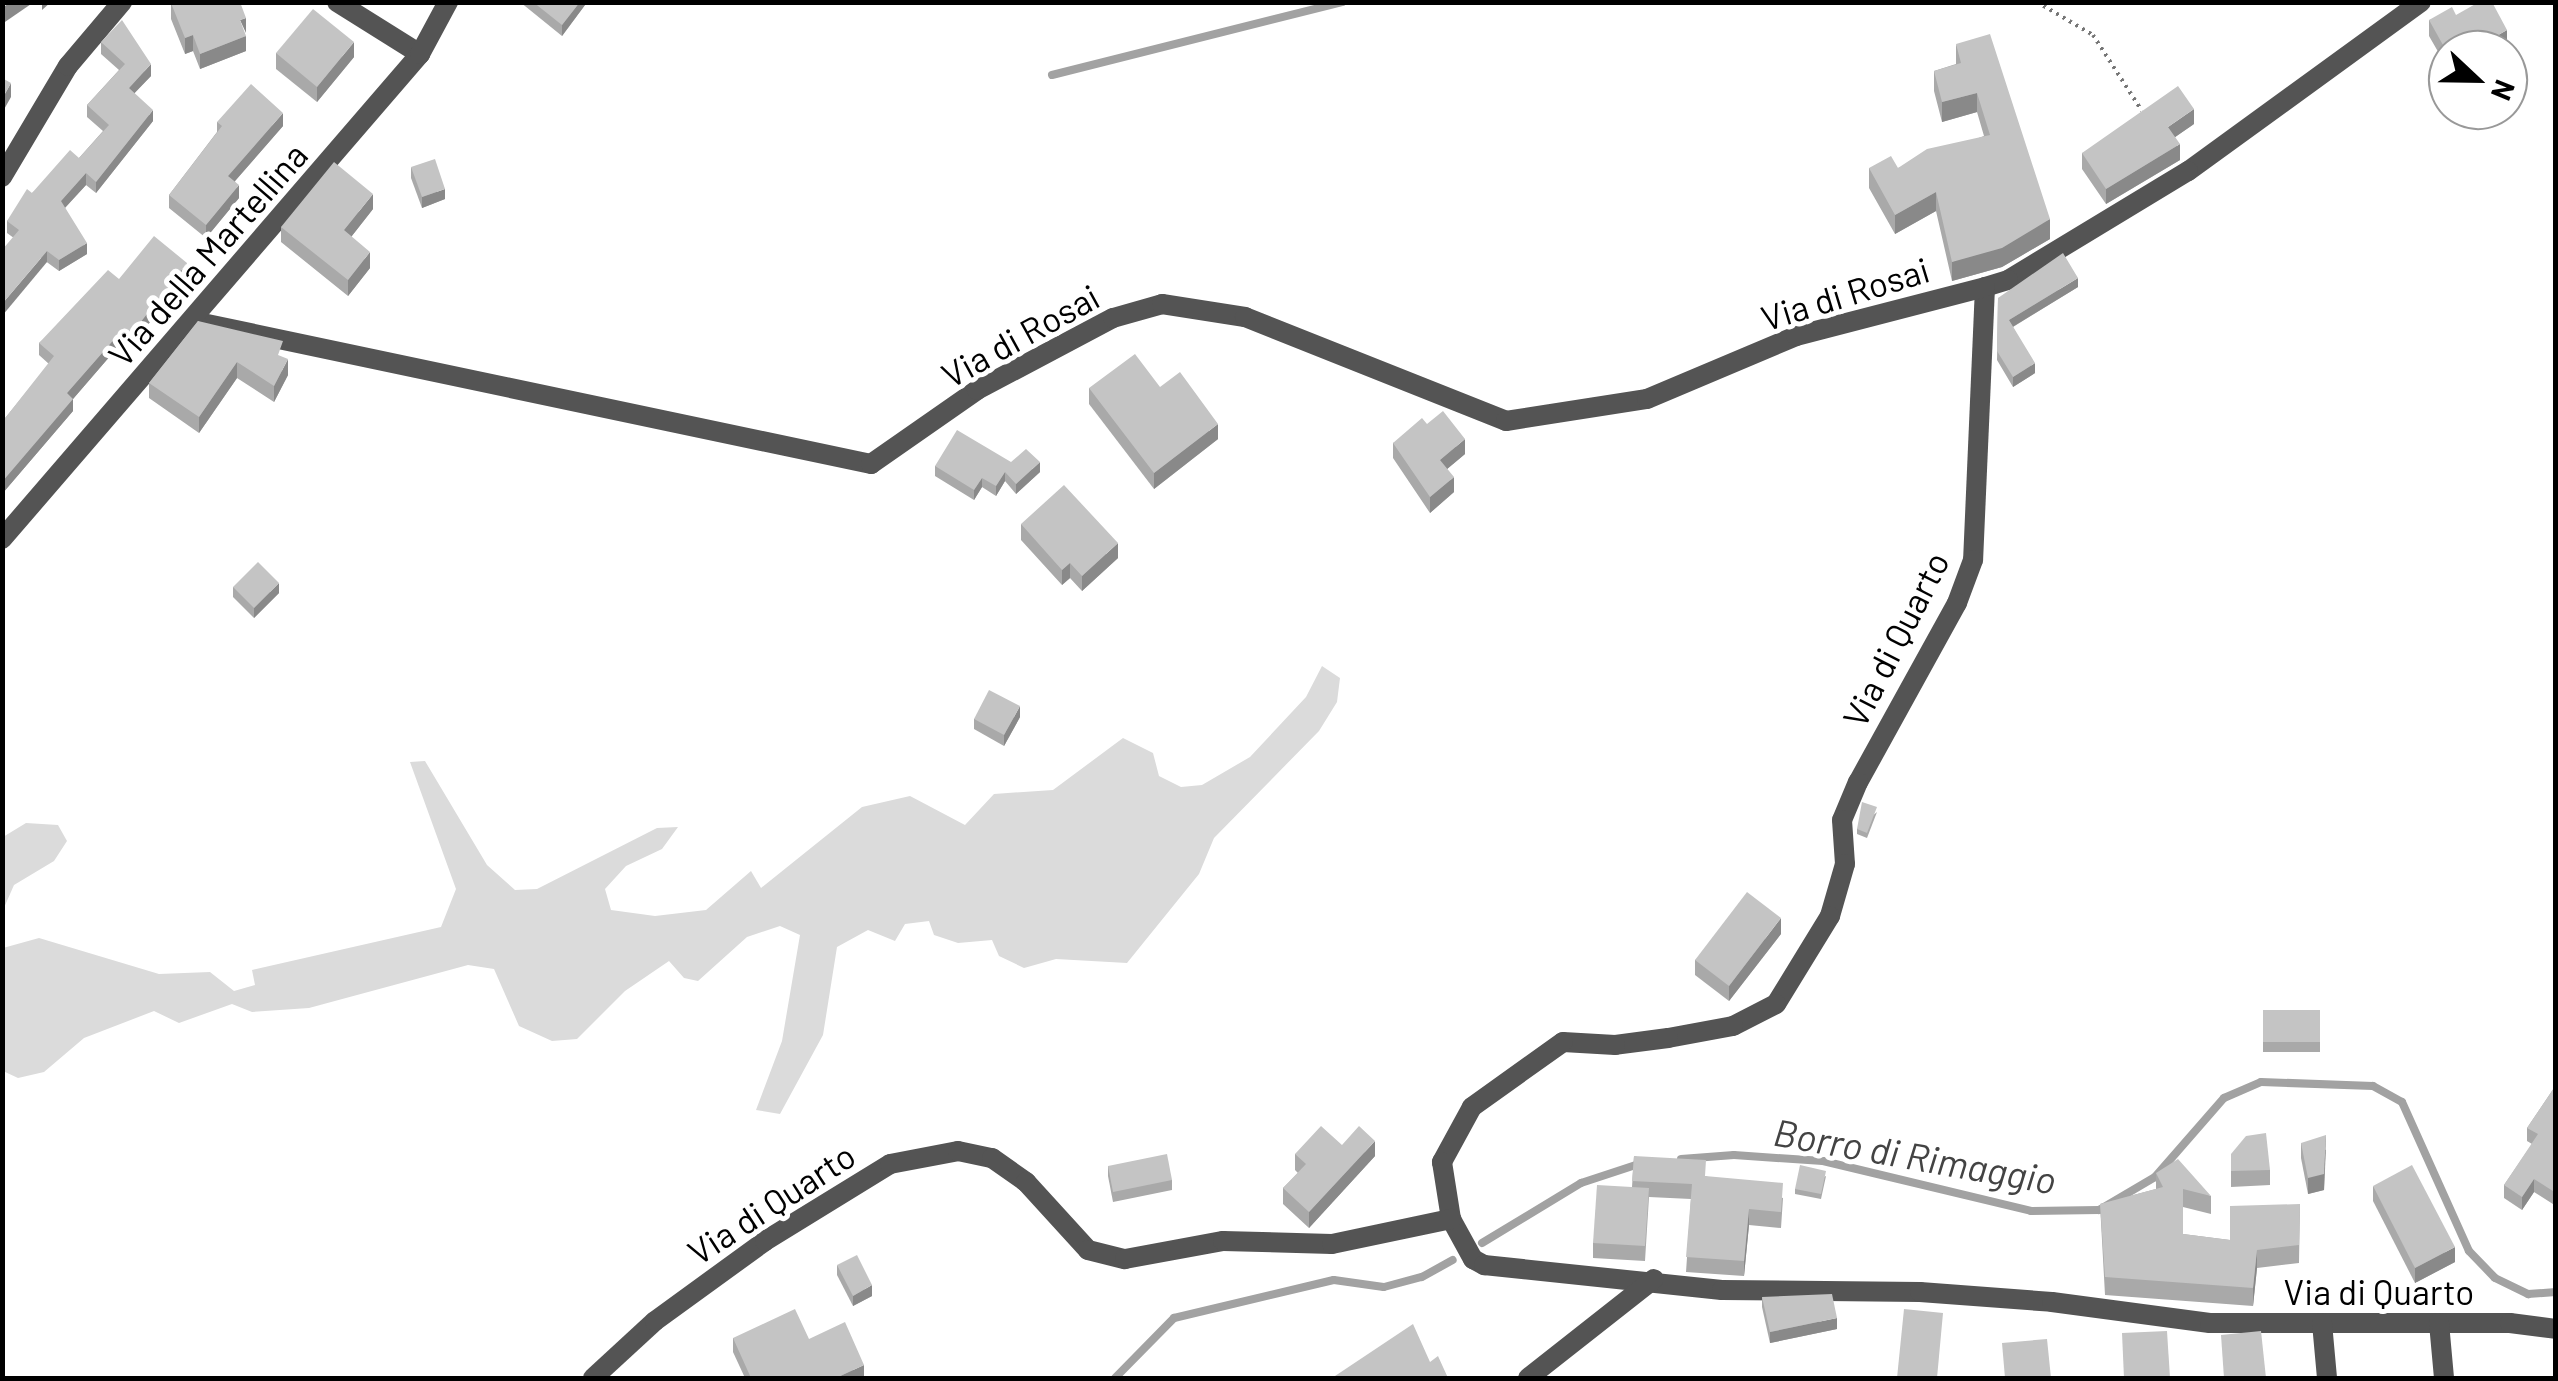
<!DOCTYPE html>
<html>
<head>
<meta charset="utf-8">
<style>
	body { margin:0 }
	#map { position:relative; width:2558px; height:1381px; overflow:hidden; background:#fff; font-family:Barlow,sans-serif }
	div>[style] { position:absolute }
	.green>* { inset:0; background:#dbdbdb }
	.stream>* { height:8px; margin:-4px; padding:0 4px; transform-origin:4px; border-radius:4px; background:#a2a2a2 }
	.path>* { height:4px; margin-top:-2px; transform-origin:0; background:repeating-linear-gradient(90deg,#767676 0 2.5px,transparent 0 7.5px) }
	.minor>* { height:20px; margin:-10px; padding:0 10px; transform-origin:10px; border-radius:10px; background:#545454 }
	.wall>* { inset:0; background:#a9a9a9 }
	.shaded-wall>* { inset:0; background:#898989 }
	.building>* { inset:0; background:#c4c4c4 }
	span { translate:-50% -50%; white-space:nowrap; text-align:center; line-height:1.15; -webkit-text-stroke:10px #fff; paint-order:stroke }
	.street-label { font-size:35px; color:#000 }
	.water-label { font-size:38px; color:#434343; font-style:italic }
	.frame { position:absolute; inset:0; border:5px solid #000; pointer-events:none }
	.north { position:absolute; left:2428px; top:30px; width:100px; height:100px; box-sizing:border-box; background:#fff; border:2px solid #999; border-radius:50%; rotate:112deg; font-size:28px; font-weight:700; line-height:40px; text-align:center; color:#000 }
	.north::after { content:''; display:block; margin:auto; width:35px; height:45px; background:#000; clip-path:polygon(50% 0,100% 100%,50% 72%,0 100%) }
</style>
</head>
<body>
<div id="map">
	<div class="green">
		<i style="clip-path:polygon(1322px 666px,1340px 678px,1337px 702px,1319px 731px,1214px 838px,1199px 874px,1127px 963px,1056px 959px,1024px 968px,999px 956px,992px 940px,958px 943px,934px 935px,929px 921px,905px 924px,895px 941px,868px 930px,837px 947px,823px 1035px,780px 1114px,756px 1110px,782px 1041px,800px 935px,780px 926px,747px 937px,698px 981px,684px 978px,669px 961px,625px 991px,577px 1039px,552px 1041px,519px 1026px,494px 969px,468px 965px,309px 1008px,252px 1012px,232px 1004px,179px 1023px,154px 1011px,84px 1038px,44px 1072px,18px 1078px,3px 1071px,3px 948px,39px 938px,159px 974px,210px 972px,234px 991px,255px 985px,252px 970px,441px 927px,456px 889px,410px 762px,425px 761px,487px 865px,515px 890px,537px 889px,657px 828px,678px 827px,662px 849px,626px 866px,605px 889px,611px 910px,655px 916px,706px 910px,751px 871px,761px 888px,862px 807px,910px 796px,965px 825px,994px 794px,1053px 790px,1123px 738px,1153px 753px,1159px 776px,1181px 787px,1202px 785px,1250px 757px,1306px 697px)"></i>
		<i style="clip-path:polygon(26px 823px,58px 825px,67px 841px,54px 861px,14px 885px,3px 910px,3px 837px)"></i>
	</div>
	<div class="stream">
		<i style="left:1052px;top:75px;width:299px;rotate:-14.1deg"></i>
		<i style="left:1681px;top:1159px;width:53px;rotate:-4.3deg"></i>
		<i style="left:1734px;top:1155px;width:89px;rotate:3.9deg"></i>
		<i style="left:1823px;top:1161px;width:214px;rotate:13.5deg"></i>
		<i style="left:2031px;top:1211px;width:68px;rotate:-0.8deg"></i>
		<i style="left:2099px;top:1210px;width:65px;rotate:-30.5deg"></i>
		<i style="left:2155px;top:1177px;width:105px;rotate:-48.9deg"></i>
		<i style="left:2224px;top:1098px;width:40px;rotate:-23.4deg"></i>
		<i style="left:2261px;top:1082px;width:112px;rotate:2deg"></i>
		<i style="left:2373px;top:1086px;width:33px;rotate:29deg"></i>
		<i style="left:2402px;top:1102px;width:163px;rotate:65.8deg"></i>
		<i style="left:2469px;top:1251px;width:37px;rotate:46deg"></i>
		<i style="left:2495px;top:1278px;width:37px;rotate:26deg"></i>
		<i style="left:2528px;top:1294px;width:28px;rotate:-4deg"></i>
		<i style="left:1482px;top:1243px;width:116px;rotate:-31.2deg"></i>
		<i style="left:1581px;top:1183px;width:64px;rotate:-18.2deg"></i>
		<i style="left:1115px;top:1378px;width:84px;rotate:-45.5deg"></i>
		<i style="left:1174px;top:1318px;width:164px;rotate:-13.4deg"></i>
		<i style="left:1334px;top:1280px;width:50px;rotate:8deg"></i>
		<i style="left:1384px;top:1287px;width:39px;rotate:-15deg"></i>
		<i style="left:1422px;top:1277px;width:35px;rotate:-29deg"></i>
	</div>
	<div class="path">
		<i style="left:2037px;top:2px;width:65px;rotate:30.5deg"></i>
		<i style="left:2093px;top:35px;width:90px;rotate:57.2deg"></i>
	</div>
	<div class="minor">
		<i style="left:337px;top:2px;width:98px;rotate:32.1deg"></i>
		<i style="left:2421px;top:2px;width:288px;rotate:144deg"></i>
		<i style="left:2188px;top:171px;width:210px;rotate:148.8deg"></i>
		<i style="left:2008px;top:280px;width:24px;rotate:163deg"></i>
		<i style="left:1985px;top:287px;width:273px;rotate:92.5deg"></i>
		<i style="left:1973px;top:560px;width:46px;rotate:110.4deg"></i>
		<i style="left:1957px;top:603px;width:205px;rotate:118.9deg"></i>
		<i style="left:1858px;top:782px;width:41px;rotate:112.8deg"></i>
		<i style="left:1842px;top:820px;width:44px;rotate:86.1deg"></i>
		<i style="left:1845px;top:864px;width:54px;rotate:106.1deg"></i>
		<i style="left:1830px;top:916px;width:103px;rotate:121.5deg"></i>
		<i style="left:1776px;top:1004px;width:48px;rotate:152.9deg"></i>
		<i style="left:1733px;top:1026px;width:66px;rotate:169.5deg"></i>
		<i style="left:1668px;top:1038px;width:53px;rotate:172.5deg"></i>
		<i style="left:1615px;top:1045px;width:52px;rotate:-176.7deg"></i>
		<i style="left:1563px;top:1042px;width:112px;rotate:144.5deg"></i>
		<i style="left:1472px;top:1107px;width:63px;rotate:118.6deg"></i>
		<i style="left:1442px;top:1162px;width:58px;rotate:81deg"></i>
		<i style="left:1451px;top:1219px;width:46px;rotate:61.2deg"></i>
		<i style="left:1473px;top:1259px;width:13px;rotate:29deg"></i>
		<i style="left:1484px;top:1265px;width:239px;rotate:6deg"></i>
		<i style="left:1722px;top:1290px;width:198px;rotate:0.6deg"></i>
		<i style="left:1920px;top:1292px;width:132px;rotate:4.3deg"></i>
		<i style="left:2052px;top:1302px;width:159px;rotate:7.6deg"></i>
		<i style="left:2210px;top:1323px;width:300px"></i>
		<i style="left:2510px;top:1323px;width:46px;rotate:7.4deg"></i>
		<i style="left:2px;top:177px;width:129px;rotate:-59.3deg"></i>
		<i style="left:68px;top:66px;width:84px;rotate:-49.8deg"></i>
		<i style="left:193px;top:321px;width:693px;rotate:11.91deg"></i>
		<i style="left:871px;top:464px;width:129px;rotate:-34.9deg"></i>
		<i style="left:977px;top:390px;width:154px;rotate:-27.9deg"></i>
		<i style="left:1113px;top:318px;width:51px;rotate:-15.9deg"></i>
		<i style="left:1162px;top:304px;width:84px;rotate:8.9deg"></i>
		<i style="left:1245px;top:317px;width:281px;rotate:21.7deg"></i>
		<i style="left:1506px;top:421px;width:143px;rotate:-8.9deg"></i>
		<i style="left:1647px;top:399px;width:162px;rotate:-22.9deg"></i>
		<i style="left:1796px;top:336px;width:195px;rotate:-14.5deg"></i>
		<i style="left:2px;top:539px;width:640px;rotate:-49.24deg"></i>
		<i style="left:420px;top:54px;width:59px;rotate:-61.7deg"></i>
		<i style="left:2322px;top:1323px;width:55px;rotate:84.8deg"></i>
		<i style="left:2439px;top:1323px;width:55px;rotate:84.8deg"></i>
		<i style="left:593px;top:1378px;width:84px;rotate:-42.6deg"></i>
		<i style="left:655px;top:1321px;width:136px;rotate:-36deg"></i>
		<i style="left:765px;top:1241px;width:147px;rotate:-31.6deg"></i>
		<i style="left:890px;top:1164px;width:69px;rotate:-10.8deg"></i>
		<i style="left:958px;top:1151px;width:35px;rotate:12deg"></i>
		<i style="left:992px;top:1158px;width:42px;rotate:35.2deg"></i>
		<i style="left:1026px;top:1182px;width:92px;rotate:47.6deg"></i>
		<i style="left:1088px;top:1250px;width:38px;rotate:14deg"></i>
		<i style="left:1125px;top:1259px;width:100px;rotate:-10.4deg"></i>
		<i style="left:1223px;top:1241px;width:109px;rotate:1.6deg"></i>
		<i style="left:1332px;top:1244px;width:122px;rotate:-11.9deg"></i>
		<i style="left:1528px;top:1378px;width:160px;rotate:-38.2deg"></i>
	</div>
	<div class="wall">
		<i style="clip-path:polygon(520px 2px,585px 2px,585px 5px,562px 36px)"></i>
		<i style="clip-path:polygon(171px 3px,245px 33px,246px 51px,200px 69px,193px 51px,185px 54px,171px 19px)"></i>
		<i style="clip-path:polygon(2456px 15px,2507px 46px,2499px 50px,2448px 50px,2448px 69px,2429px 36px,2429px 20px)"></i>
		<i style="clip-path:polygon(101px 42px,151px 76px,134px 93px,153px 121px,96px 193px,86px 185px,65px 208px,87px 254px,59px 271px,7px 233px,7px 221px,32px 193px,79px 158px,103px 131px,87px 117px,87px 105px,119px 70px,101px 54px)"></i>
		<i style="clip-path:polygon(1956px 44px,2050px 239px,2002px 267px,1952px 281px,1936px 211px,1895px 234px,1869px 188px,1869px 168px,1898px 168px,1984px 136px,1977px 112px,1942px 122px,1934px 91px,1934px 71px,1956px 64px)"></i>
		<i style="clip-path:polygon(276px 53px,354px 57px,317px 102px,276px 69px)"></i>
		<i style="clip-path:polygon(217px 122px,283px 126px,235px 181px,239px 198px,206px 238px,169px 208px,169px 195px,217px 132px)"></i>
		<i style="clip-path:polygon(2194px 124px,2175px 137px,2180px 160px,2106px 204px,2082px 169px,2082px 153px)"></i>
		<i style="clip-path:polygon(411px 167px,445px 199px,422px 208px,411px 178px)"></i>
		<i style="clip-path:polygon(373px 209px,351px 237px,370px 268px,348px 296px,281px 242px,281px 227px)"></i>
		<i style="clip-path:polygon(187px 275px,125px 354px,117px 348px,73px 399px,73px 411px,2px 494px,2px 422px,49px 364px,39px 355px,39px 343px,119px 279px)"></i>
		<i style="clip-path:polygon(2078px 287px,2013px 327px,2035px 373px,2013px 387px,1997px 360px,1998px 298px)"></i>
		<i style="clip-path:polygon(198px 321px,288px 375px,274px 402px,237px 378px,199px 433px,149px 398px,149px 383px)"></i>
		<i style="clip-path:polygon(1160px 387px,1218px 439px,1154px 489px,1089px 404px,1089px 388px)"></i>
		<i style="clip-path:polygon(1427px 424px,1465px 454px,1447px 469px,1454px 492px,1430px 513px,1393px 458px,1393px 443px)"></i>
		<i style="clip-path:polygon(1011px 462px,1040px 472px,1016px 494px,1005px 481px,996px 496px,982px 487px,974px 500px,935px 476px,935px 466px)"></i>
		<i style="clip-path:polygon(1021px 524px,1118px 558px,1082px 591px,1070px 578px,1062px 585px,1021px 540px)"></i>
		<i style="clip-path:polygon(233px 587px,279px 593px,254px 618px,233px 597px)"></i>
		<i style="clip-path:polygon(1020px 717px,1004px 746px,974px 729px,974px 719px)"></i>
		<i style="clip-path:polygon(1877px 812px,1867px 838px,1857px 834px,1857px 829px)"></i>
		<i style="clip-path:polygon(1781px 934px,1729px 1001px,1695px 975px,1695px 960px)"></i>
		<i style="clip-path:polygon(2263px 1010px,2320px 1010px,2320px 1052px,2263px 1052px)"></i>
		<i style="clip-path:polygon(2556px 1085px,2556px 1206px,2534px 1192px,2522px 1210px,2504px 1198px,2504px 1185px,2532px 1144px,2527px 1141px,2527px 1128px)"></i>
		<i style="clip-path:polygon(2301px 1143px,2326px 1150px,2324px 1190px,2308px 1194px,2301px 1158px)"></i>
		<i style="clip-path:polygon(1342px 1145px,1375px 1156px,1309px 1228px,1283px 1204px,1283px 1188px,1298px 1173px,1295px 1170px,1295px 1154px)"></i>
		<i style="clip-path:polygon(2231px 1154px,2270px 1170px,2270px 1185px,2231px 1187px)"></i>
		<i style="clip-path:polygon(1634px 1156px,1783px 1198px,1781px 1228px,1749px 1225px,1744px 1276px,1686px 1272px,1691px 1199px,1649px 1197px,1645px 1261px,1593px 1258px,1593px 1243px,1632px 1187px)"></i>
		<i style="clip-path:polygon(1108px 1166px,1172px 1180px,1172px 1190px,1113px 1202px,1108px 1176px)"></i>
		<i style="clip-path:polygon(2156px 1173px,2211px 1196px,2211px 1214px,2183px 1207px,2183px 1234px,2230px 1240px,2300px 1204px,2299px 1263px,2257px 1268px,2253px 1306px,2105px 1295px,2100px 1204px,2156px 1189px)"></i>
		<i style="clip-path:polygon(1826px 1176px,1821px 1199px,1795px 1194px,1795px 1189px)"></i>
		<i style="clip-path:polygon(2373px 1186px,2455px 1262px,2415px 1283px,2373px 1201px)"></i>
		<i style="clip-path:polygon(837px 1265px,872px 1296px,853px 1306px,837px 1275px)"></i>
		<i style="clip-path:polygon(1762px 1297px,1837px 1329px,1770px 1343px,1762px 1307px)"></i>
		<i style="clip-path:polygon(733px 1338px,809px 1339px,864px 1378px,745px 1378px,733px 1352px)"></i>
	</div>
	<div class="shaded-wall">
		<i style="clip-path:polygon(11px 2px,34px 2px,2px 24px,2px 8px)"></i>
		<i style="clip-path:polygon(42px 2px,51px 2px,42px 10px)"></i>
		<i style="clip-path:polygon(580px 2px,585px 2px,585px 5px,562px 36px,562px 25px)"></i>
		<i style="clip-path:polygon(246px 18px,246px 33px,240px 20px)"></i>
		<i style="clip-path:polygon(2507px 30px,2507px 46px,2499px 50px,2472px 50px)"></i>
		<i style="clip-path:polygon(193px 35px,193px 51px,185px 54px,185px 38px)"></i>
		<i style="clip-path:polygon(246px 36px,246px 51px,200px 69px,200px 54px)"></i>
		<i style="clip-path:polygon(5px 40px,5px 56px,2px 56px,2px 41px)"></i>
		<i style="clip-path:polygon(354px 42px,354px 57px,317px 102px,317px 87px)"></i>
		<i style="clip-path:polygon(151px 64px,151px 76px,129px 99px,129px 88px)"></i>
		<i style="clip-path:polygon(11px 83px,11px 97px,2px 113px,2px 99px)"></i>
		<i style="clip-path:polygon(1977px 93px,1977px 112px,1942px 122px,1942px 102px)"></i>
		<i style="clip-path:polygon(2194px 109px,2194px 124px,2168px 142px,2168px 127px)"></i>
		<i style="clip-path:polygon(153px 110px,153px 121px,96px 193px,96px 182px)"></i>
		<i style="clip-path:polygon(283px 113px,283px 126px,228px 189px,228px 176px)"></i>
		<i style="clip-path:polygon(2180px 144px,2180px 160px,2106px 204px,2106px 189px)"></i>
		<i style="clip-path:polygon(86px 173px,86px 185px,61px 212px,61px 201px)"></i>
		<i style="clip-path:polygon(239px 185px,239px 198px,206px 238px,206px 225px)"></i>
		<i style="clip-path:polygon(445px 189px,445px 199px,422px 208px,422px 197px)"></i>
		<i style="clip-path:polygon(1936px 192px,1936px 211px,1895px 234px,1895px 215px)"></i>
		<i style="clip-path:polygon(373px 194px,373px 209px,344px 246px,344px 230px)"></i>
		<i style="clip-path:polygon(2050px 219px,2050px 239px,2002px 267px,1952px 281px,1952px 262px)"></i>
		<i style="clip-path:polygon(87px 243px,87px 254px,59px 271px,59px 260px)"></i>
		<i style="clip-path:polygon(47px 251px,47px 262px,2px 316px,2px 304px)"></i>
		<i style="clip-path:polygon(370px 252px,370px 268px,348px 296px,348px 280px)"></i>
		<i style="clip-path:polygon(187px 263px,187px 275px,125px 354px,125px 342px)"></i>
		<i style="clip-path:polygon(2078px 278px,2078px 287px,2009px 329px,2009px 320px)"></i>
		<i style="clip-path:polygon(117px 336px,117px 348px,73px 399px,73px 411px,2px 494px,2px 482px,67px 393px)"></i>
		<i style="clip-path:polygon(288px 359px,288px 375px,274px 402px,274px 386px)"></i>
		<i style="clip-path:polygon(237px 362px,237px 378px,199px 433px,199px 417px)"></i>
		<i style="clip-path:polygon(2035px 363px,2035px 373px,2013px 387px,2013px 377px)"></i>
		<i style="clip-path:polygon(1218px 424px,1218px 439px,1154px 489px,1154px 473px)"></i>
		<i style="clip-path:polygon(1465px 439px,1465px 454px,1440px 475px,1440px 460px)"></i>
		<i style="clip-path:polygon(1040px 462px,1040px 472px,1016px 494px,1016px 484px)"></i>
		<i style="clip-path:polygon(1005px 472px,1005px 481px,996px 496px,996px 486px)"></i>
		<i style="clip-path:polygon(1454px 477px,1454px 492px,1430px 513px,1430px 497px)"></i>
		<i style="clip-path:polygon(982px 478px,982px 487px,974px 500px,974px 490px)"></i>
		<i style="clip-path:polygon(1118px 543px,1118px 558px,1082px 591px,1082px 576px)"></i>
		<i style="clip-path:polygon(1070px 563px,1070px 578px,1062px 585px,1062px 570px)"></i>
		<i style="clip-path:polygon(279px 583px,279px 593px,254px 618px,254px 608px)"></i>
		<i style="clip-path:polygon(1020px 706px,1020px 717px,1004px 746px,1004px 735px)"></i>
		<i style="clip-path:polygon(1781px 918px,1781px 934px,1729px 1001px,1729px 986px)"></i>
		<i style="clip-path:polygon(2326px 1135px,2324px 1190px,2308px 1194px,2308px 1178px)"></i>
		<i style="clip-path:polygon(1375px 1141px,1375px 1156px,1309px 1228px,1309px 1212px)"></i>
		<i style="clip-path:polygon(2534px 1179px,2534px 1192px,2522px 1210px,2522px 1197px)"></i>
		<i style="clip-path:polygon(1749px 1209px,1749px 1225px,1744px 1276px,1744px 1261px)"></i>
		<i style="clip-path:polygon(2455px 1247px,2455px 1262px,2415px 1283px,2415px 1268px)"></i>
		<i style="clip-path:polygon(2257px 1250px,2257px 1268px,2253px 1306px,2253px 1288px)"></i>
		<i style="clip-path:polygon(872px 1285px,872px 1296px,853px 1306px,853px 1296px)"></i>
		<i style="clip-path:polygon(1837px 1318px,1837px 1329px,1770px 1343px,1770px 1332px)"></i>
		<i style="clip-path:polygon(864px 1365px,864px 1378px,836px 1378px)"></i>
	</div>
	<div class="building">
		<i style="clip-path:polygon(173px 2px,240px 2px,246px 18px,240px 20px,246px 36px,200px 54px,193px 35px,185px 38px,171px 3px)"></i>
		<i style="clip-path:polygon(533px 2px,580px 2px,562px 25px)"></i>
		<i style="clip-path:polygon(2479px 2px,2492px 2px,2507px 30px,2472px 50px,2448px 50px,2448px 54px,2429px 20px,2452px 7px,2456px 15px)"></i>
		<i style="clip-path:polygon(313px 9px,354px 42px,317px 87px,276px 53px)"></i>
		<i style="clip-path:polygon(122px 20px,151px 64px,129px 88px,153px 110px,96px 182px,86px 173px,61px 201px,87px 243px,59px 260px,47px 251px,2px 304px,2px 250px,19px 230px,7px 221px,27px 189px,32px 193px,70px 150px,79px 158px,109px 125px,87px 105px,125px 64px,101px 42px)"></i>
		<i style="clip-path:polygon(1990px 34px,2050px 219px,2002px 248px,1952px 262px,1936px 192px,1895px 215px,1869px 168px,1891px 156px,1898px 168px,1927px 149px,1990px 135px,1977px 93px,1942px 102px,1934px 71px,1961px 63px,1956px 44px)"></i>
		<i style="clip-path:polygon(2px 78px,11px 83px,2px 99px)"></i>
		<i style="clip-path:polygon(251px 84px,283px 113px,228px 176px,239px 185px,206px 225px,169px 195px,222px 126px,217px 122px)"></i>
		<i style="clip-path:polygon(2178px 86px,2194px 109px,2168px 127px,2180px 144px,2106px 189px,2082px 153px)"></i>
		<i style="clip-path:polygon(435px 159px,445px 189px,422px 197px,411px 167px)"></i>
		<i style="clip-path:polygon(334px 162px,373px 194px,344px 230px,370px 252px,348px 280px,281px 227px)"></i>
		<i style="clip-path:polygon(154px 236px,187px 263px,125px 342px,117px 336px,67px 393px,73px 399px,2px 482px,2px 422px,54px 356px,39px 343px,108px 270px,119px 279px)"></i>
		<i style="clip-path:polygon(2063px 253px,2078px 278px,2009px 320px,2035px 363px,2013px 377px,1997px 351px,1998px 298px)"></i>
		<i style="clip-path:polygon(198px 321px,283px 341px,278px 355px,288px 359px,274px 386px,237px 362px,199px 417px,149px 383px)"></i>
		<i style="clip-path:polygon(1135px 354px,1160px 387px,1180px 372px,1218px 424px,1154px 473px,1089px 388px)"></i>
		<i style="clip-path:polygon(1443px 411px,1465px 439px,1440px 460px,1454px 477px,1430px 497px,1393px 443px,1422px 418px,1427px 424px)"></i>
		<i style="clip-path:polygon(957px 430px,1011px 462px,1026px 449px,1040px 462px,1016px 484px,1005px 472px,996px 486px,982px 478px,974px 490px,935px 466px)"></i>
		<i style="clip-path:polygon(1064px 485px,1118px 543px,1082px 576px,1070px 563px,1062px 570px,1021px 524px)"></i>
		<i style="clip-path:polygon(258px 562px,279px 583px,254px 608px,233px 587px)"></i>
		<i style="clip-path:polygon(989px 690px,1020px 706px,1004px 735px,974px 719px)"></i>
		<i style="clip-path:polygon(1862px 802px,1877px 807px,1867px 833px,1857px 829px)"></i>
		<i style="clip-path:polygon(1747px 892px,1781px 918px,1729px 986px,1695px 960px)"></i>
		<i style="clip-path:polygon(2263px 1010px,2320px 1010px,2320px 1042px,2263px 1042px)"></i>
		<i style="clip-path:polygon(2556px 1085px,2556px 1193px,2534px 1179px,2522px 1197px,2504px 1185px,2538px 1134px,2527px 1128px)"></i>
		<i style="clip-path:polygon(1321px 1126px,1342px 1145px,1359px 1126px,1375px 1141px,1309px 1212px,1283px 1188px,1306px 1164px,1295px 1154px)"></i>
		<i style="clip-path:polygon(2266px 1133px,2270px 1170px,2231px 1171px,2231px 1154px,2246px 1136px)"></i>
		<i style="clip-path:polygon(2326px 1135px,2324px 1174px,2308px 1178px,2301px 1143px)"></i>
		<i style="clip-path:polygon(1167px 1154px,1172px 1180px,1113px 1192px,1108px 1166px)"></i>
		<i style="clip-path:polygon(1634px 1156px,1706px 1160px,1705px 1176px,1783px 1183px,1781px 1212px,1749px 1209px,1744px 1261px,1686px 1257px,1692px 1184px,1632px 1181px)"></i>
		<i style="clip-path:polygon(2178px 1159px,2211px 1196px,2183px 1189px,2183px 1234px,2230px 1240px,2230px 1206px,2300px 1204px,2299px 1245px,2257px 1250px,2253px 1288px,2105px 1277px,2100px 1204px,2163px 1187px,2156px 1173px)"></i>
		<i style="clip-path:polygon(1800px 1165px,1826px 1171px,1821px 1194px,1795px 1189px)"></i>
		<i style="clip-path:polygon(2412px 1165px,2455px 1247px,2415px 1268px,2373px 1186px)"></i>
		<i style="clip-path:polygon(1597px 1185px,1649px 1188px,1645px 1246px,1593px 1243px)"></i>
		<i style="clip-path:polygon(857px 1255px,872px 1285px,853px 1296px,837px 1265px)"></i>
		<i style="clip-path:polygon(1832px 1294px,1837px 1318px,1770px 1332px,1762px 1297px)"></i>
		<i style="clip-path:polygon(795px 1309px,809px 1339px,845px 1322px,864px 1365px,836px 1378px,751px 1378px,733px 1338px)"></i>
		<i style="clip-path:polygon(1904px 1309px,1943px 1313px,1937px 1378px,1897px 1378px)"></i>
		<i style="clip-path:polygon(1413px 1324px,1430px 1362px,1438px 1356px,1448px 1378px,1332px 1378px)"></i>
		<i style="clip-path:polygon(2167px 1331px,2170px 1378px,2124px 1378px,2122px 1333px)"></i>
		<i style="clip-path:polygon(2261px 1331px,2266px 1378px,2224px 1378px,2221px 1335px)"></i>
		<i style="clip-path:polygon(2047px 1339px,2051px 1378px,2005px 1378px,2002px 1343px)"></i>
	</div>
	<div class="street-label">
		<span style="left:207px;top:254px;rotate:-49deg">Via della Martellina</span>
		<span style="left:1845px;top:293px;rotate:-17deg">Via di Rosai</span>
		<span style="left:1020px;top:335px;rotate:-29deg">Via di Rosai</span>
		<span style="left:1895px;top:639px;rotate:-63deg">Via di Quarto</span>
		<span style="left:771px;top:1203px;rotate:-33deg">Via di Quarto</span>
		<span style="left:2379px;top:1291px">Via di Quarto</span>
	</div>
	<div class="water-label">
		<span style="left:1915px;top:1156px;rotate:10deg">Borro di Rimaggio</span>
	</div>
	<div class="frame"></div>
	<div class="north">N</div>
</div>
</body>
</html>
